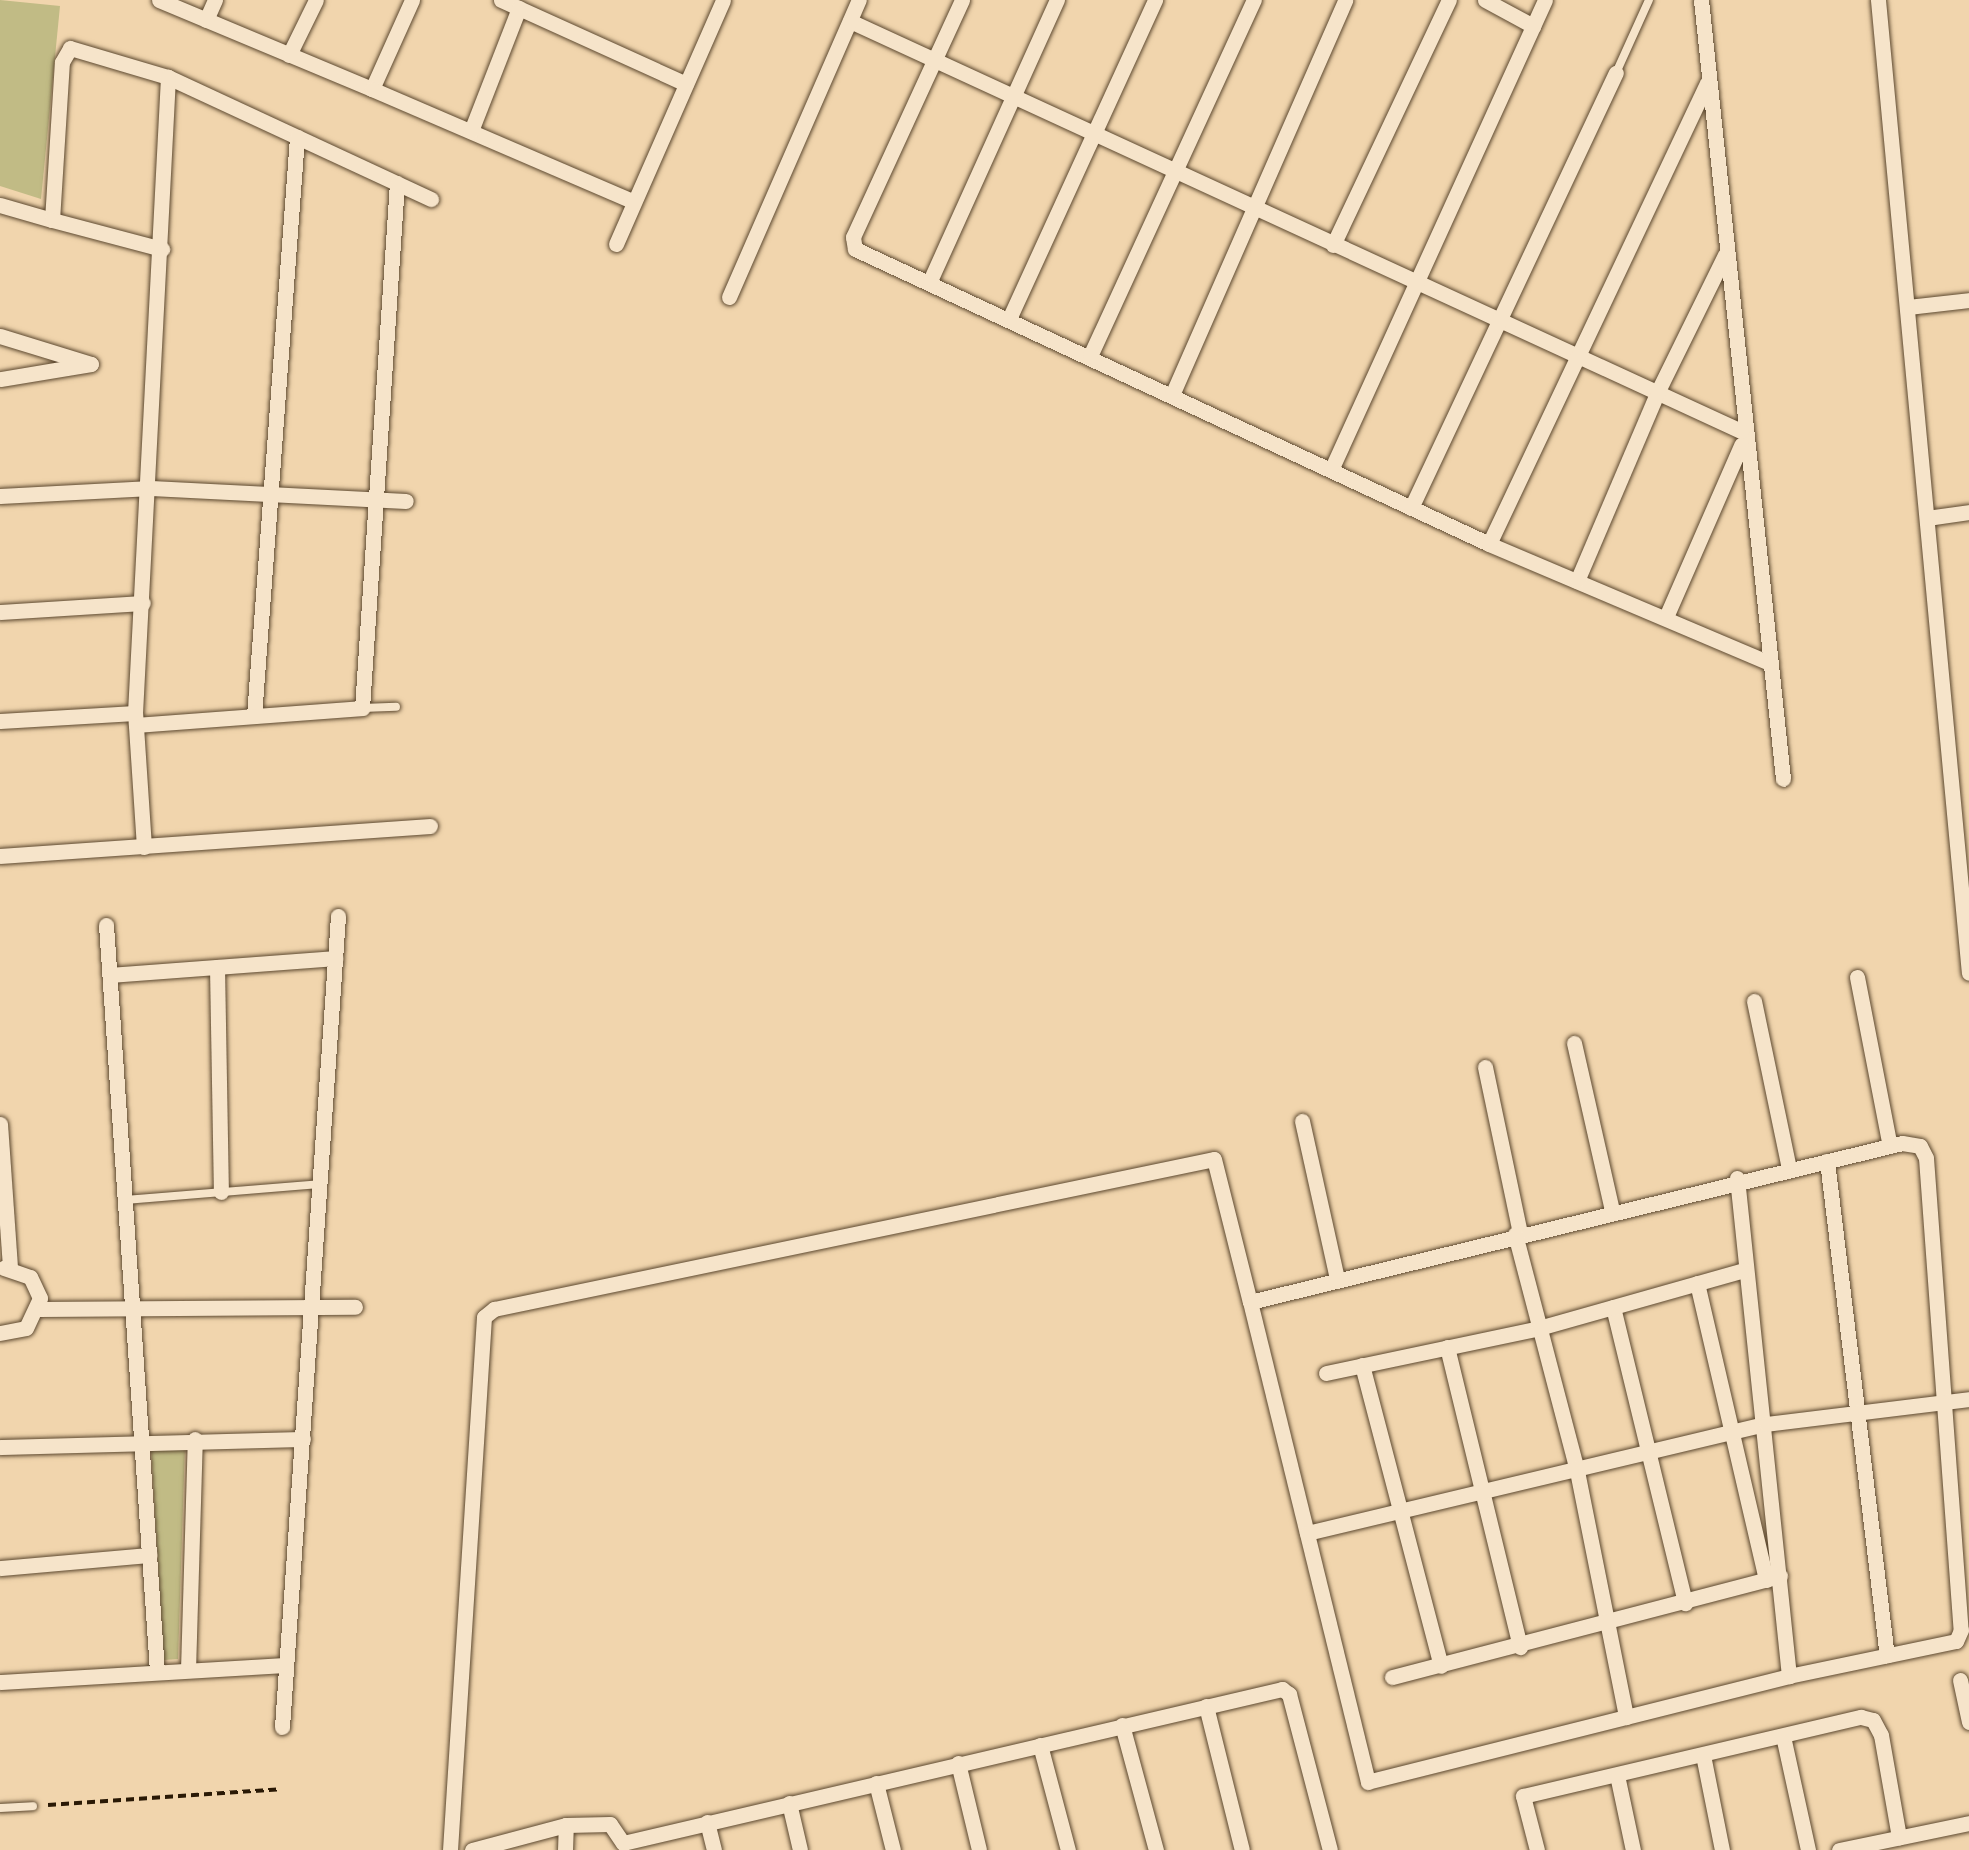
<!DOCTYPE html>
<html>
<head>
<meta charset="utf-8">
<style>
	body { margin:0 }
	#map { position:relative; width:1969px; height:1850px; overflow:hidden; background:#f1d5ad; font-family:"EB Garamond",serif }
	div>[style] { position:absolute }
	.green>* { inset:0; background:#c1bb85 }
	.path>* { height:4px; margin-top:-2px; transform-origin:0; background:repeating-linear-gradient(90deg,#2a1905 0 8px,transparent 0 13px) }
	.roads { filter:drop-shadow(0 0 2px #5c482f) drop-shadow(0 0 2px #5c482f) }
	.service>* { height:8px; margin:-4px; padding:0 4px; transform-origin:4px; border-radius:4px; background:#f6e4ca }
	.minor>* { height:15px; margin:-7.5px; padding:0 7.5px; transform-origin:7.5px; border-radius:7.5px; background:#f6e4ca }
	span { translate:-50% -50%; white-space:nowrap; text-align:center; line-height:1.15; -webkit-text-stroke:8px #f6e4ca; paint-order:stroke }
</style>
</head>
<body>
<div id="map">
	<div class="green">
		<i style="clip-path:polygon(0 0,60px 6px,41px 199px,0 186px)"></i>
		<i style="clip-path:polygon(185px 1445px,178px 1659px,164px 1660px,151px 1447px)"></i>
	</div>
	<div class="path">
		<i style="left:48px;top:1805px;width:233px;rotate:-3.9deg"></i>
	</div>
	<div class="roads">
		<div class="service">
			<i style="left:1616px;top:73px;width:80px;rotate:-65.7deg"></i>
			<i style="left:362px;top:708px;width:34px;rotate:-2deg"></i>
			<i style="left:126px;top:1200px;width:196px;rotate:-4.7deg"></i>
			<i style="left:0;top:1808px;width:33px;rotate:-3deg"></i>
		</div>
		<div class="minor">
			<i style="left:159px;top:0;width:231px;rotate:22.7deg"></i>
			<i style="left:372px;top:89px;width:98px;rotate:-65.8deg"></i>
			<i style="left:501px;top:0;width:203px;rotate:24.4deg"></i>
			<i style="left:962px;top:0;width:261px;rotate:114.7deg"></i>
			<i style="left:853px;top:237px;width:12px;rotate:81deg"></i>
			<i style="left:855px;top:249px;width:699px;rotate:24.95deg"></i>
			<i style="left:1489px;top:544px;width:304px;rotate:23deg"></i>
			<i style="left:1485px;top:0;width:55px;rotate:28.4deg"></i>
			<i style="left:1701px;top:0;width:783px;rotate:83.99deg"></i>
			<i style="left:1878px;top:0;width:977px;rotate:84.66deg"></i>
			<i style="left:206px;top:20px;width:22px;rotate:-66deg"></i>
			<i style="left:850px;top:21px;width:981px;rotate:24.71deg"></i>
			<i style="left:289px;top:55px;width:61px;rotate:-63.9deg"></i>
			<i style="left:372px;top:89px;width:285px;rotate:23.3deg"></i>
			<i style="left:471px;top:131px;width:132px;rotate:-68.7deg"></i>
			<i style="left:0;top:205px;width:54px;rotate:16.1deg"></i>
			<i style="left:52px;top:220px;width:158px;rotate:-86.4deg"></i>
			<i style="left:62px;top:62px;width:16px;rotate:-60deg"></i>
			<i style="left:70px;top:48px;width:102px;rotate:16.5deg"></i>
			<i style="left:168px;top:77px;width:290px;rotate:24.9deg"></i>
			<i style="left:52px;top:220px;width:114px;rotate:14.8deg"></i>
			<i style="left:616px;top:244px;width:266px;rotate:-66.3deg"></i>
			<i style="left:1333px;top:245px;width:271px;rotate:-64.7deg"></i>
			<i style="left:929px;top:283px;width:311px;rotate:-65.7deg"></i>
			<i style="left:729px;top:297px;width:324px;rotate:-66.4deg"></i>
			<i style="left:1908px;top:307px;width:61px;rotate:-6.5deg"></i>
			<i style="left:1009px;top:319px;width:351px;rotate:-65.4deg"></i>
			<i style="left:0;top:336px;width:95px;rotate:17.1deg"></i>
			<i style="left:91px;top:364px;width:92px;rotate:170.6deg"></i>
			<i style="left:1090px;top:356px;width:392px;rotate:-65.3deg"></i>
			<i style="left:1172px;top:395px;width:431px;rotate:-66.3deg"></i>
			<i style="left:1331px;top:470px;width:516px;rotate:-65.52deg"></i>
			<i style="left:0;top:496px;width:151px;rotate:-3deg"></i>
			<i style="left:151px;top:488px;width:255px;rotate:2.9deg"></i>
			<i style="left:1411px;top:508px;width:481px;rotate:-64.8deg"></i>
			<i style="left:1927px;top:518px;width:42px;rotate:-8.1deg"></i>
			<i style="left:1489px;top:544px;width:510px;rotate:-64.69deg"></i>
			<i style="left:1577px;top:581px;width:204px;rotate:-66.9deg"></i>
			<i style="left:1657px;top:393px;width:154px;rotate:-63.8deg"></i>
			<i style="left:0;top:612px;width:143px;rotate:-3.6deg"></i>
			<i style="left:1666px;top:617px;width:188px;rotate:-66.4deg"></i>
			<i style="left:254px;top:716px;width:581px;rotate:-85.75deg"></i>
			<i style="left:0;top:721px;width:135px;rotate:-3.4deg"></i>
			<i style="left:136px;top:725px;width:227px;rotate:-4.3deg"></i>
			<i style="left:362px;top:708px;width:526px;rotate:-86.19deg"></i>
			<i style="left:144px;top:847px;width:134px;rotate:-93.8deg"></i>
			<i style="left:135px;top:713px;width:637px;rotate:-87.03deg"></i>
			<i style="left:0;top:856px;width:431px;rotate:-4deg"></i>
			<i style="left:106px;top:925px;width:748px;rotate:86.09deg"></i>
			<i style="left:217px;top:967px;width:225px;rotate:89deg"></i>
			<i style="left:110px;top:975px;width:226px;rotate:-4.3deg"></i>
			<i style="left:1857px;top:977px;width:172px;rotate:79deg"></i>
			<i style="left:1754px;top:1001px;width:171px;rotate:78.2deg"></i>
			<i style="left:1574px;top:1043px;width:171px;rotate:77.2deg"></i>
			<i style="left:1485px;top:1067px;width:170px;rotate:78.1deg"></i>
			<i style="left:1302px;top:1121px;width:162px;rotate:77.5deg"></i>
			<i style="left:0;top:1124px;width:143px;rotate:86deg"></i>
			<i style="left:1902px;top:1143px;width:18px;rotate:9deg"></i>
			<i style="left:1920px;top:1146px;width:13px;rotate:63deg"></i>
			<i style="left:1926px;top:1158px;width:473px;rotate:85.8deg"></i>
			<i style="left:1961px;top:1630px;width:12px;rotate:114deg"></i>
			<i style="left:1956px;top:1641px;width:171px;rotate:168.2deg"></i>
			<i style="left:1789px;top:1676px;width:434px;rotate:165.9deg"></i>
			<i style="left:1368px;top:1782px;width:494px;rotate:-103.8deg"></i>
			<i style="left:1250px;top:1302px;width:671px;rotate:-13.7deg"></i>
			<i style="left:1827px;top:1161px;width:498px;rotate:83.1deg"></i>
			<i style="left:1737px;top:1178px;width:501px;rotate:84.04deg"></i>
			<i style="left:1515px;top:1234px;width:245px;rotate:75.3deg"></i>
			<i style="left:1577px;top:1471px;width:251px;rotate:78.7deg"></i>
			<i style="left:1697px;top:1283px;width:305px;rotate:76.9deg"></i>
			<i style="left:1613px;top:1307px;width:305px;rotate:76.3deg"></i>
			<i style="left:39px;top:1309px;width:316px;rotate:-0.4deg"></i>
			<i style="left:0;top:1333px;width:26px;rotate:-11deg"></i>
			<i style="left:26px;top:1328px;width:33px;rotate:-65deg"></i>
			<i style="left:40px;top:1298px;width:23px;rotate:-115deg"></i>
			<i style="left:30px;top:1277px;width:28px;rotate:-161deg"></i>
			<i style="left:1447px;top:1347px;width:309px;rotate:76.3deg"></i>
			<i style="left:1362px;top:1365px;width:311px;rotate:75.3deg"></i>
			<i style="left:1326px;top:1373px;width:218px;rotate:-11.9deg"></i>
			<i style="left:1539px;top:1328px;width:213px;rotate:-15.8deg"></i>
			<i style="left:0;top:1447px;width:303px;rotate:-1.5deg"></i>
			<i style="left:1307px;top:1533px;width:472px;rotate:-13.4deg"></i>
			<i style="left:1766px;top:1424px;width:205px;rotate:-7deg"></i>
			<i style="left:0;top:1568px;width:150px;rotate:-5deg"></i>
			<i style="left:188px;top:1670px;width:231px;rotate:-88.3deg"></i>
			<i style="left:1392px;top:1677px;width:401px;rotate:-14.6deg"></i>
			<i style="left:1960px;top:1680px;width:43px;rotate:77.9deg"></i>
			<i style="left:0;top:1682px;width:286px;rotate:-3.4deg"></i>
			<i style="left:1206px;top:1706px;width:148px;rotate:76deg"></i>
			<i style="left:1122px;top:1725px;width:130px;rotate:74.8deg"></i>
			<i style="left:282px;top:1727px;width:813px;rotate:-86.05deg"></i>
			<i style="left:1783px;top:1736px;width:117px;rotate:77.6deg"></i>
			<i style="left:1040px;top:1745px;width:109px;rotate:75.1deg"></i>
			<i style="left:1703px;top:1755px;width:97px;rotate:78.7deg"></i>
			<i style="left:958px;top:1763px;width:89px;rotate:76.4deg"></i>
			<i style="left:1617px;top:1775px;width:77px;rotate:78deg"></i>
			<i style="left:876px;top:1783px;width:69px;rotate:75.8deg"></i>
			<i style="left:789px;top:1803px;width:48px;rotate:76.8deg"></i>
			<i style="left:707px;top:1822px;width:29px;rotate:76deg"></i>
			<i style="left:450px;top:1850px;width:534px;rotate:-86.35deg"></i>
			<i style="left:484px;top:1317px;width:13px;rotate:-39deg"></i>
			<i style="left:494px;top:1309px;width:735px;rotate:-11.77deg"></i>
			<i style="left:1214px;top:1159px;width:147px;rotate:75.9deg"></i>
			<i style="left:472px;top:1850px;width:97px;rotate:-14.9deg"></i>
			<i style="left:566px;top:1825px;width:44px;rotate:-1.3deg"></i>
			<i style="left:610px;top:1824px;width:23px;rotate:56deg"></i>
			<i style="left:623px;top:1843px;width:677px;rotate:-13.15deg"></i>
			<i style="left:1282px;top:1689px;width:9px;rotate:36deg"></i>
			<i style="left:1289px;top:1694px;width:161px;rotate:75.3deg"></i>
			<i style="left:565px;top:1850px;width:25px;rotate:-88deg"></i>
			<i style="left:1537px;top:1850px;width:56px;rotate:-104.5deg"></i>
			<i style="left:1523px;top:1796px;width:347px;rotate:-13.2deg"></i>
			<i style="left:1861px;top:1717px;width:12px;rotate:14deg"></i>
			<i style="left:1873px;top:1720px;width:17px;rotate:62deg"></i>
			<i style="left:1881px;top:1735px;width:104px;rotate:80deg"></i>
			<i style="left:1839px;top:1850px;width:133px;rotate:-11.7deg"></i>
		</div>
	</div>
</div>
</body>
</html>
